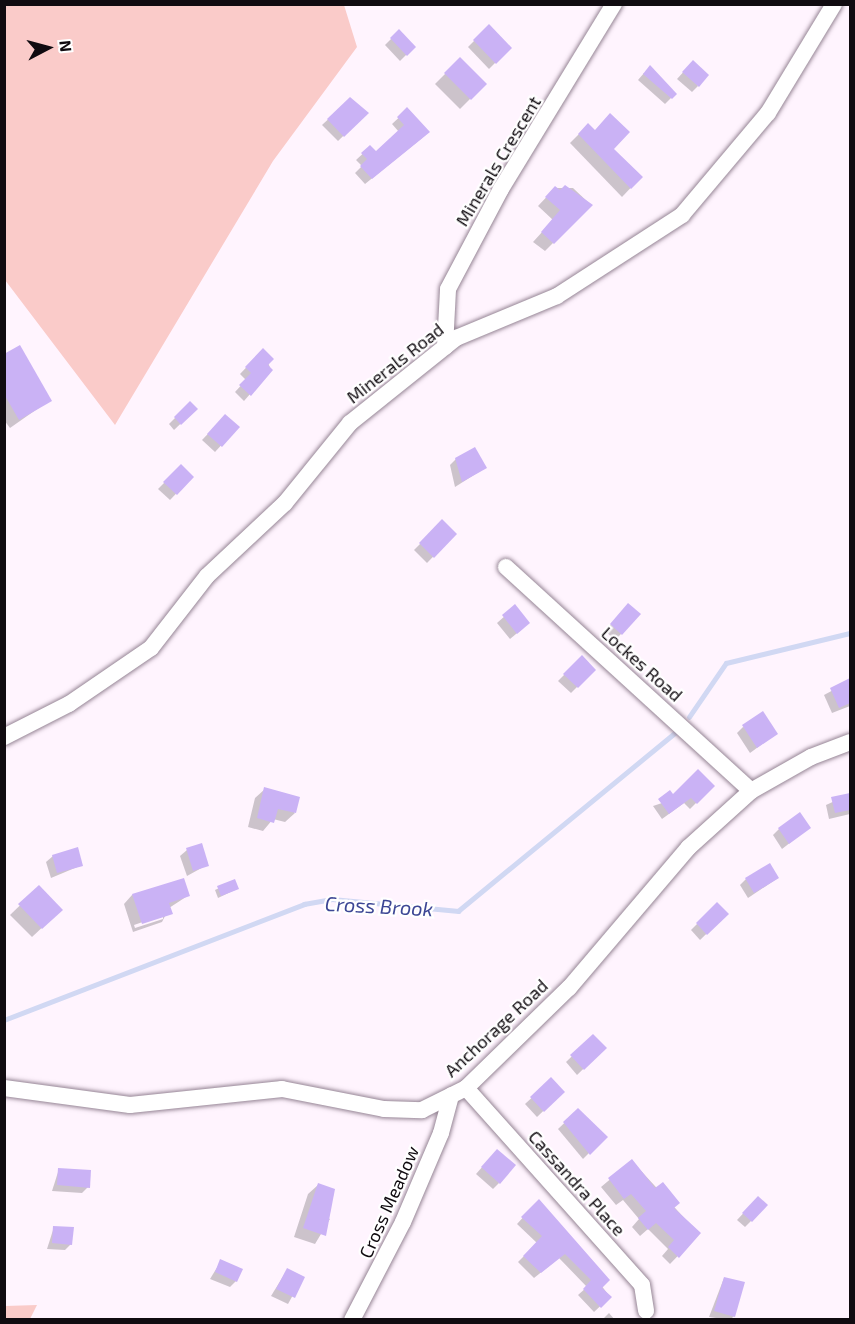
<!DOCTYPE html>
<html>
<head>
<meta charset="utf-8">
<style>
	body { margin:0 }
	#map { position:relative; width:855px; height:1324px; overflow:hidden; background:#fff4fe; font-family:"Exo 2",sans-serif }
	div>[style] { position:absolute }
	.green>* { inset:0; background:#facbc9 }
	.shadow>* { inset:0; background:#0003 }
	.stream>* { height:4.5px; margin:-2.25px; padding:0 2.25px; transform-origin:2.25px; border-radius:2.25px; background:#d1d8f3 }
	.building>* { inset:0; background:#cab2f5 }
	.roads { filter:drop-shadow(0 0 2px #968595) drop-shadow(0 0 2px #968595) }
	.street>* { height:16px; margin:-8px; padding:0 8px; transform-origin:8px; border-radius:8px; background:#fff }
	span { translate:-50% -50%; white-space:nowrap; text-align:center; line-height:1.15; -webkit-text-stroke:4.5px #fff; paint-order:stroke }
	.street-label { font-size:18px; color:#100b10 }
	.water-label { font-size:20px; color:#3d4795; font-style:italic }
	.frame { position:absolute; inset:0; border:6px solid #100b10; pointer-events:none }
	.north { position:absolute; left:18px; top:18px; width:60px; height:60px; -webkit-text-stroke:4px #fff; paint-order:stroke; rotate:84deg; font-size:16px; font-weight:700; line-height:24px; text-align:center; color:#100b10 }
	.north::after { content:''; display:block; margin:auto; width:21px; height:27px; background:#100b10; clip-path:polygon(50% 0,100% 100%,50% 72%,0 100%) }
</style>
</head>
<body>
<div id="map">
	<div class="green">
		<i style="clip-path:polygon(5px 4px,344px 5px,357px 47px,273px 161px,115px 425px,5px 280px)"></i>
		<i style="clip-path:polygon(37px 1305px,30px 1319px,5px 1319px,5px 1306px)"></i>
	</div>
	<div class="shadow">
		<i style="clip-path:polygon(489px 26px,510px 48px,489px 69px,468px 47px)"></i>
		<i style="clip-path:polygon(399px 31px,414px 47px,400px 61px,385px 45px)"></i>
		<i style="clip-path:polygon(460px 59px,485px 84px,460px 109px,435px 84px)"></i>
		<i style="clip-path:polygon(687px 68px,698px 86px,692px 92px,677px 79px)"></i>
		<i style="clip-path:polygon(644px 73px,675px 94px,665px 104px,638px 80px)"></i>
		<i style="clip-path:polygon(350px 99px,367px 113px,338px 141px,322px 125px)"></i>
		<i style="clip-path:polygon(407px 110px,422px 138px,365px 184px,355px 173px,362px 166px,356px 160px,370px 147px,376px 153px,399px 132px,392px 124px)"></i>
		<i style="clip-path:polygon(588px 125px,641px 177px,622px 197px,570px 143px)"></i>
		<i style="clip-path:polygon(555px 188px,573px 188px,591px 205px,545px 251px,533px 242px,553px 220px,538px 206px)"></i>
		<i style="clip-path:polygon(263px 350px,271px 370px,244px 401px,235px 392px,246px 380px,240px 374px)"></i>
		<i style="clip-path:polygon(4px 356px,50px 400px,10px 428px,4px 420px)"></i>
		<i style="clip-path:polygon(190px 403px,196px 409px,174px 430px,169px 424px)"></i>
		<i style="clip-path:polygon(225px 416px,238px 427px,215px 452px,202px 440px)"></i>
		<i style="clip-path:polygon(456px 459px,485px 468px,455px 487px,450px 465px)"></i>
		<i style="clip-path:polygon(181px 466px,192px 477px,170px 500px,158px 489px)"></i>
		<i style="clip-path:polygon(442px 522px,455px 534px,427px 563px,414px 550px)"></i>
		<i style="clip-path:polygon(515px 607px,522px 629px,510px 639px,497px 623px)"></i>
		<i style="clip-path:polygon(622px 611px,621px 634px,615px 640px,605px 631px)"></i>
		<i style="clip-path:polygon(582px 657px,594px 670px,571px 693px,558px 681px)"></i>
		<i style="clip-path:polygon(850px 681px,850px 706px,832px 713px,824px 695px)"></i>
		<i style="clip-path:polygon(743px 727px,776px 734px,750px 753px,737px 733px)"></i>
		<i style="clip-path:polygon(713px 786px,690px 809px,684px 803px,662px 819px,653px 806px)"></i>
		<i style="clip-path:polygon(265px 789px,295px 813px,285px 822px,273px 819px,263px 831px,248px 827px,255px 798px)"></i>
		<i style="clip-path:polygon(850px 794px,850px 814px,829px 819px,826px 805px)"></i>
		<i style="clip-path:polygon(809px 828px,782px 849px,773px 835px,779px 829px)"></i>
		<i style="clip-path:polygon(187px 850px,207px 865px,187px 876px,180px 856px)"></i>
		<i style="clip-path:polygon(53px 856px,82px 865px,51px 878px,46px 862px)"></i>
		<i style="clip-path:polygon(778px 878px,748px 898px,740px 885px,746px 879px)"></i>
		<i style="clip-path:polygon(evenodd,183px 880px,189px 895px,169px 908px,162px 922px,133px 932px,124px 904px,132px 895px,183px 880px,163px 915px,163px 919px,135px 928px,134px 925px,163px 915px)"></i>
		<i style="clip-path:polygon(234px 881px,237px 889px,218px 898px,215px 890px)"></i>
		<i style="clip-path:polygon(39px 887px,61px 910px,32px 937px,10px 915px)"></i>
		<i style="clip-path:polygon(717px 904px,727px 914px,700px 940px,691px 930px)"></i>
		<i style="clip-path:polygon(593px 1036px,605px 1048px,577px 1075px,566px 1062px)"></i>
		<i style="clip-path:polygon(551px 1080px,563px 1092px,537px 1117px,525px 1104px)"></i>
		<i style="clip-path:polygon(578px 1110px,605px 1137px,583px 1159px,558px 1129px)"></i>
		<i style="clip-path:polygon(491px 1157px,499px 1183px,493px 1189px,476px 1174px)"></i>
		<i style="clip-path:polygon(632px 1161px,699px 1234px,670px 1264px,662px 1256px,668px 1249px,648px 1229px,640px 1236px,632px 1227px,639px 1219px,623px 1200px,616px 1205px,601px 1187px)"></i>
		<i style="clip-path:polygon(59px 1169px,88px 1187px,82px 1193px,52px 1191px)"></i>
		<i style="clip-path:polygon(318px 1185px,325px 1217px,330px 1219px,315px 1244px,294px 1237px,308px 1194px)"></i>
		<i style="clip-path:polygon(538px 1201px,610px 1297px,594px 1312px,578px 1295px,587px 1287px,559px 1258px,534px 1278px,518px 1262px,537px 1243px,517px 1224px)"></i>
		<i style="clip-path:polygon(752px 1204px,751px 1221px,745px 1227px,737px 1220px)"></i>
		<i style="clip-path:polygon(54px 1227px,71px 1244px,65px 1250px,47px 1249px)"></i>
		<i style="clip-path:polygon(221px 1261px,236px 1281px,230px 1287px,210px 1279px)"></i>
		<i style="clip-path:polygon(287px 1270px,303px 1277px,288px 1304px,271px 1296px)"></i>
		<i style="clip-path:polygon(724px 1278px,734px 1316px,730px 1320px,709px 1317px)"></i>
		<i style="clip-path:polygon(609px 1313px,615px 1320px,602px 1320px)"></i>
	</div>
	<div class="stream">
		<i style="left:689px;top:717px;width:65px;rotate:-55.6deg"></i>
		<i style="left:726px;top:663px;width:128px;rotate:-13.6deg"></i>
		<i style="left:4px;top:1020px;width:322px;rotate:-21.1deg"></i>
		<i style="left:304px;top:904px;width:28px;rotate:-10deg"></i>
		<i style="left:332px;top:899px;width:127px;rotate:5.4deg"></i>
		<i style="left:458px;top:911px;width:281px;rotate:-39.4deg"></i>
	</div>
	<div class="building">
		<i style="clip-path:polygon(489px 24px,512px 48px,496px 64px,473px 40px)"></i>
		<i style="clip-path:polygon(399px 29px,416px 47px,407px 56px,390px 38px)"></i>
		<i style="clip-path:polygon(460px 57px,487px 84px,471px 100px,444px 73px)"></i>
		<i style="clip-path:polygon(693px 60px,709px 75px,699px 87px,682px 72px)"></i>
		<i style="clip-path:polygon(650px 65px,677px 94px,672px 99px,643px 74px)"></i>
		<i style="clip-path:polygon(350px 97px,369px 113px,344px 137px,327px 119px)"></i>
		<i style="clip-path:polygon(407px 107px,430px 132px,372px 179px,360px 166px,367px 159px,361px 153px,370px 145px,376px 151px,404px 125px,397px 117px)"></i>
		<i style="clip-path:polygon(610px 113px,630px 132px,614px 149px,643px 177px,631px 189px,578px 134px,588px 123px,595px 130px)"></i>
		<i style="clip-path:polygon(565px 185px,593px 205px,554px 244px,541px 232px,560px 210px,545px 197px,555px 186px,560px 190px)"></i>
		<i style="clip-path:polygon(20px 345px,52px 401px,19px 420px,4px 394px,4px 354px)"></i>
		<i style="clip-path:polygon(263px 348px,274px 359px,268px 365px,273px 370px,251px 396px,239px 385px,251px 373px,245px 367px)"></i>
		<i style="clip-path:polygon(190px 401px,198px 409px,181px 425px,174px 417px)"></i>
		<i style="clip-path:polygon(225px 414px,240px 427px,222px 447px,207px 434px)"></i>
		<i style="clip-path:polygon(475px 447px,487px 468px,462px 482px,455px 458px)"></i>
		<i style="clip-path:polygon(181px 464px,194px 477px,177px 495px,163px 482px)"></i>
		<i style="clip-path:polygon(442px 519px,457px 534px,434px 558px,419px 543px)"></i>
		<i style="clip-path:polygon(628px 603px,641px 614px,622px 635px,610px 624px)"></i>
		<i style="clip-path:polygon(515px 604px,530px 623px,517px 634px,502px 615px)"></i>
		<i style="clip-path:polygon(582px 655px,596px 670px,578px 688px,563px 674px)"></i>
		<i style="clip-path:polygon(850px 678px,850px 703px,839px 708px,830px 688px)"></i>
		<i style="clip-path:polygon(763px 711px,778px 734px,757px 748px,742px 725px)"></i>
		<i style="clip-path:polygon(698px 769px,715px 786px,697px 804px,691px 798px,669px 814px,658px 799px,670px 790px,673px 794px)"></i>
		<i style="clip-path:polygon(264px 787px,300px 797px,296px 813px,278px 809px,274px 823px,257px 818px)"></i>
		<i style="clip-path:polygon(850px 793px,850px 810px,835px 813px,831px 797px)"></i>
		<i style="clip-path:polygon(800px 812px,811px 828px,789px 844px,778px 828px)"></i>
		<i style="clip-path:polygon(202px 843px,209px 866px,193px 871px,186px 848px)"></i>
		<i style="clip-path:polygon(78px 847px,83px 866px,57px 873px,52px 855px)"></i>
		<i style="clip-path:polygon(770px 863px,779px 878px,754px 893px,745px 878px)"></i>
		<i style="clip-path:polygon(184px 878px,190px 896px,169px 903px,173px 914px,142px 924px,132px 894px)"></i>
		<i style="clip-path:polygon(235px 879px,239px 889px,221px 896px,217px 886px)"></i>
		<i style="clip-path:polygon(39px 885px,63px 910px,42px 929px,18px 904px)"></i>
		<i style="clip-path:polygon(717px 902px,729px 914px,707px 935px,696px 923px)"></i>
		<i style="clip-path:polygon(593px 1034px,607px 1048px,584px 1070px,570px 1055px)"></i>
		<i style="clip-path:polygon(551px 1077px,565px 1092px,544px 1112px,530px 1097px)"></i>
		<i style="clip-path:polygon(578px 1108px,608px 1137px,590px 1155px,563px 1122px)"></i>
		<i style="clip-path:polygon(497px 1149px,516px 1165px,500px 1184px,481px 1167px)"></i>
		<i style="clip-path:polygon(632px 1159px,655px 1188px,663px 1182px,680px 1203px,674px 1208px,701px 1233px,679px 1258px,668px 1247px,674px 1240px,656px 1223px,648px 1230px,638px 1218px,646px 1211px,631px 1194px,624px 1199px,608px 1178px)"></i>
		<i style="clip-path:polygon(58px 1168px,91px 1170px,90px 1188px,57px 1185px)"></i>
		<i style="clip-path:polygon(318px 1183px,335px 1189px,326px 1236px,303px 1228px)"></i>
		<i style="clip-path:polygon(758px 1196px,768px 1205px,752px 1222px,742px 1213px)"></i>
		<i style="clip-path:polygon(539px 1199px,610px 1280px,602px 1288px,612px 1297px,601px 1308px,583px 1289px,591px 1280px,565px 1254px,541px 1273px,523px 1256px,542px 1236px,521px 1217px)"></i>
		<i style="clip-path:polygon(53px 1226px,74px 1227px,72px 1245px,52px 1243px)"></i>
		<i style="clip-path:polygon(220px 1259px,243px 1269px,237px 1282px,215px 1272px)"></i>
		<i style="clip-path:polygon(287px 1268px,305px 1277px,295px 1298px,276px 1289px)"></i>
		<i style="clip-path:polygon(724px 1277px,745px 1282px,735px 1317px,714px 1311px)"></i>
	</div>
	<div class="roads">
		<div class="street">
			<i style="left:445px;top:347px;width:58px;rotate:-87deg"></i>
			<i style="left:448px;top:289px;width:113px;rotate:-62.1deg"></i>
			<i style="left:501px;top:189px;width:217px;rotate:-58.6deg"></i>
			<i style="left:506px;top:567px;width:332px;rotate:42.4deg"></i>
			<i style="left:4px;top:737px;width:73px;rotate:-26.9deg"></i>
			<i style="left:69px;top:704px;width:99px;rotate:-34.3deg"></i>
			<i style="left:151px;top:648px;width:91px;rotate:-52.1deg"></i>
			<i style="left:207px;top:576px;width:107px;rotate:-43.1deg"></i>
			<i style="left:285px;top:503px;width:103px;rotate:-50.9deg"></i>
			<i style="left:350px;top:423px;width:136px;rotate:-38.7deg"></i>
			<i style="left:456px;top:338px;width:109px;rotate:-22.6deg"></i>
			<i style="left:557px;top:296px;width:149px;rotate:-32.9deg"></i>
			<i style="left:682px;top:215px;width:133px;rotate:-49.9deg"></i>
			<i style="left:768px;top:113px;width:127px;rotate:-58.8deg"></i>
			<i style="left:4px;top:1088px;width:127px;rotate:7.7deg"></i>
			<i style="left:130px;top:1105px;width:153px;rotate:-6deg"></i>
			<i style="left:282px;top:1089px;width:104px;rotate:11.1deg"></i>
			<i style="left:384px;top:1109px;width:38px;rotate:2deg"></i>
			<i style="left:422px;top:1110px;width:49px;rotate:-26.6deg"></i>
			<i style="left:466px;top:1088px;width:144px;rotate:-44.2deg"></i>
			<i style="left:569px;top:988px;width:184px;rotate:-49.6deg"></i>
			<i style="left:688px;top:848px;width:85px;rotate:-42.1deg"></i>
			<i style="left:751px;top:791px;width:69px;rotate:-29.5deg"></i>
			<i style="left:811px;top:757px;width:42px;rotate:-21deg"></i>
			<i style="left:466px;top:1088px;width:264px;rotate:48.2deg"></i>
			<i style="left:642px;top:1285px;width:26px;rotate:81deg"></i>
			<i style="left:352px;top:1320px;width:110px;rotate:-62.5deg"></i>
			<i style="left:403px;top:1222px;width:97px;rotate:-66.9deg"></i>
			<i style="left:441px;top:1133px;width:39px;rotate:-75deg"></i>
		</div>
	</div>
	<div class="street-label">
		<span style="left:498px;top:161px;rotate:-59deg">Minerals Crescent</span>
		<span style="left:395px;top:363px;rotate:-38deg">Minerals Road</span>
		<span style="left:642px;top:664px;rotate:42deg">Lockes Road</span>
		<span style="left:496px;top:1028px;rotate:-43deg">Anchorage Road</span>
		<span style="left:577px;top:1183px;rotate:48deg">Cassandra Place</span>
		<span style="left:389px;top:1202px;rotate:-66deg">Cross Meadow</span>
	</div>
	<div class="water-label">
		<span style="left:379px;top:906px;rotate:3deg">Cross Brook</span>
	</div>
	<div class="frame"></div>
	<div class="north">N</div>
</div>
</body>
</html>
